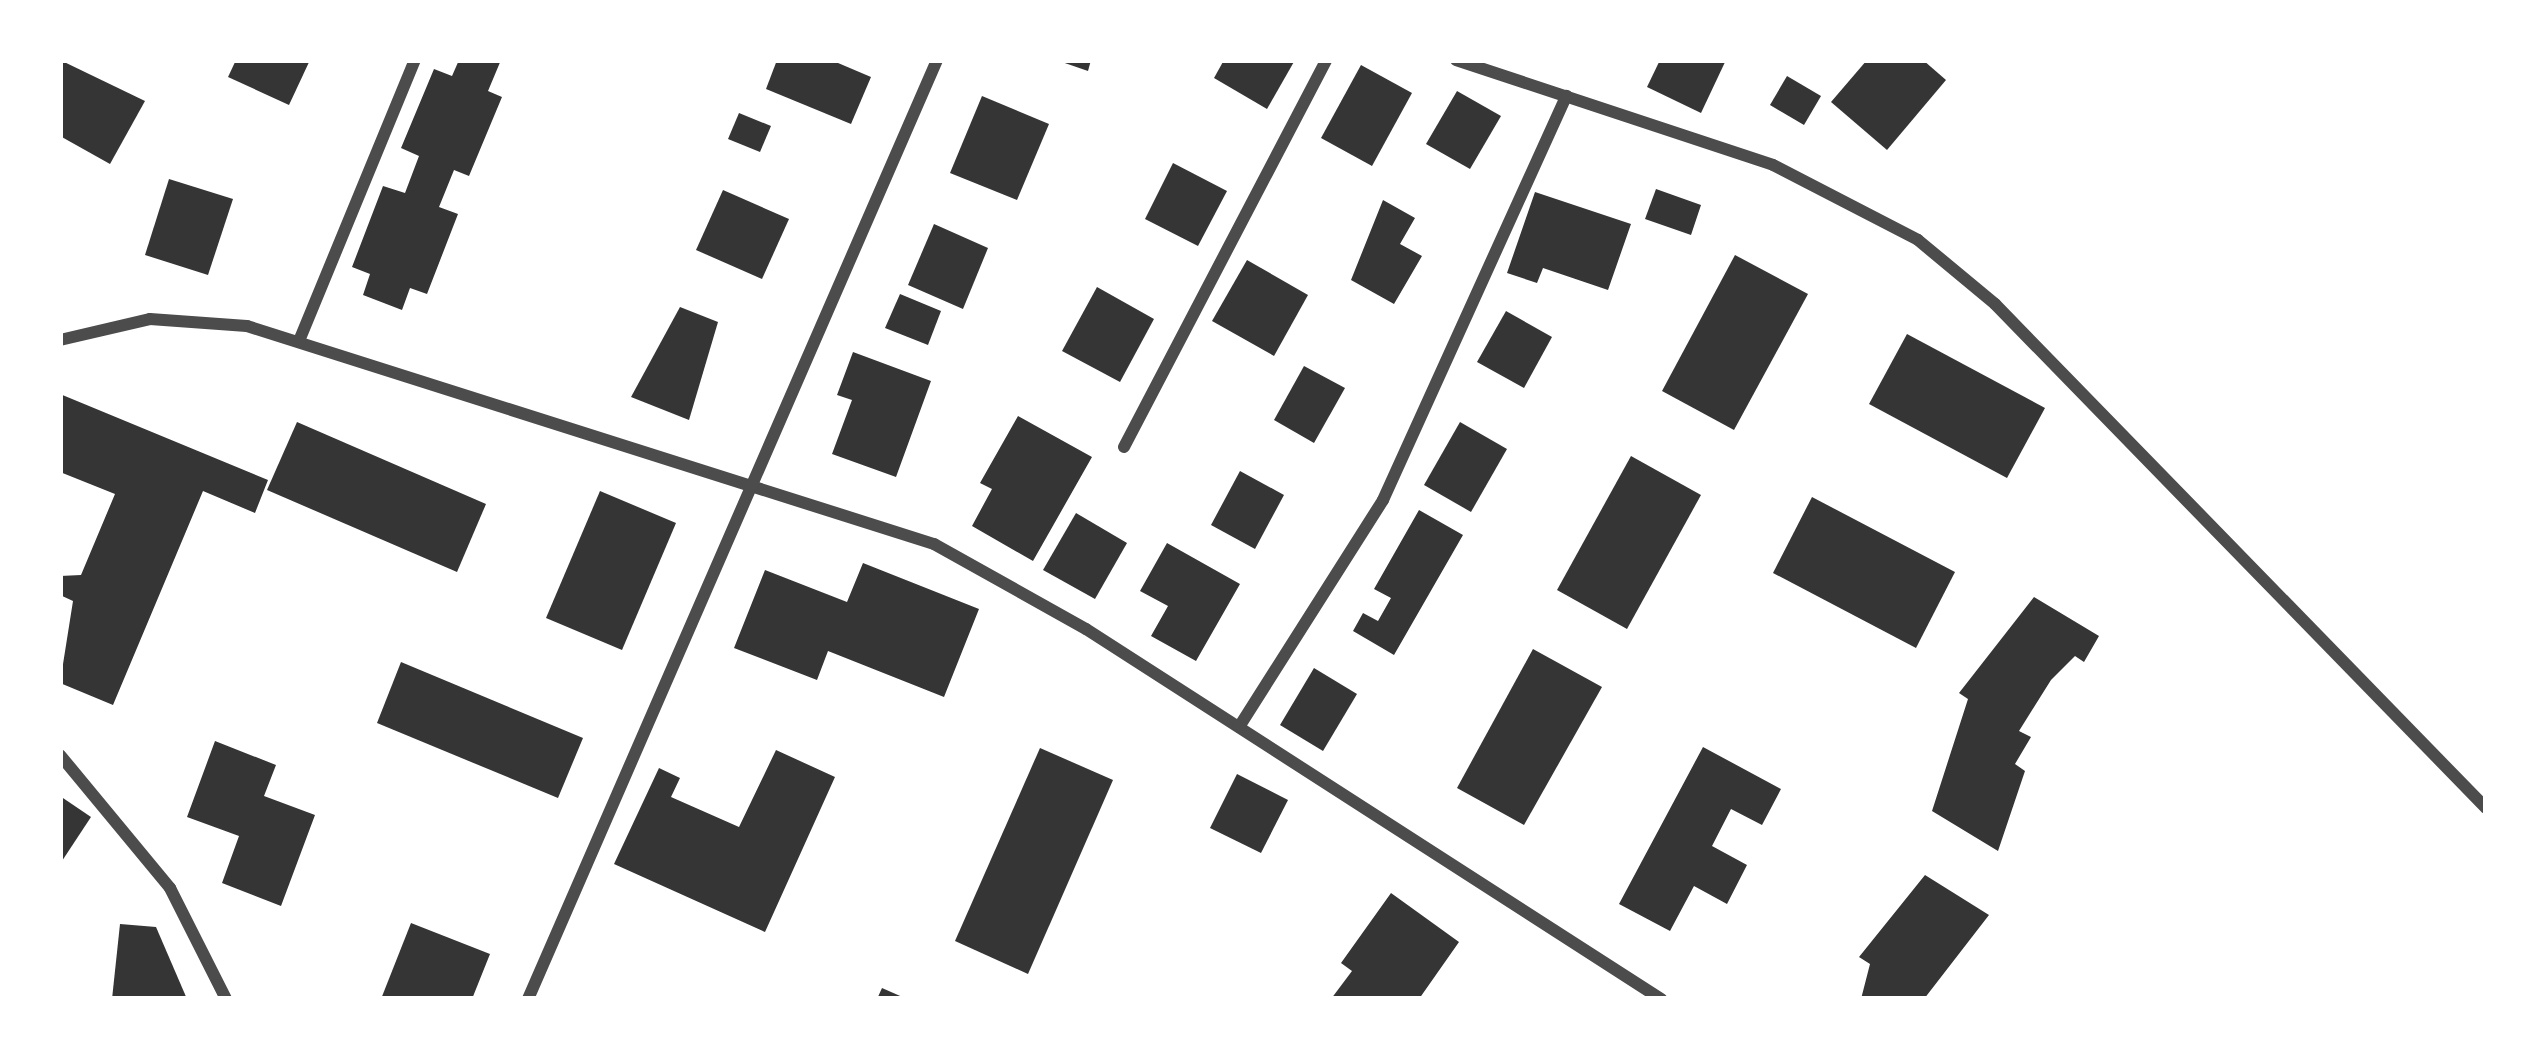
<!DOCTYPE html>
<html>
<head>
<meta charset="utf-8">
<style>
	body { margin:0 }
	#map { position:relative; width:2546px; height:1059px; overflow:hidden; background:#fff; font-family:"Asap Condensed",sans-serif }
	div>[style] { position:absolute }
	.building>* { inset:0; background:#353535 }
	.minor>* { height:12px; margin:-6px; padding:0 6px; transform-origin:6px; border-radius:6px; background:#4c4c4c }
	span { translate:-50% -50%; white-space:nowrap; text-align:center; line-height:1.15; -webkit-text-stroke:9px #fff; paint-order:stroke }
	.frame { position:absolute; inset:0; border:63px solid #fff; pointer-events:none }
</style>
</head>
<body>
<div id="map">
	<div class="building">
		<i style="clip-path:polygon(60px 60px,145px 101px,110px 164px,60px 136px)"></i>
		<i style="clip-path:polygon(236px 60px,310px 60px,289px 105px,228px 77px)"></i>
		<i style="clip-path:polygon(459px 60px,501px 60px,488px 91px,502px 97px,469px 176px,454px 170px,439px 207px,458px 214px,427px 294px,410px 288px,402px 310px,363px 295px,370px 274px,352px 267px,383px 186px,405px 193px,419px 156px,401px 148px,434px 69px,452px 76px)"></i>
		<i style="clip-path:polygon(777px 60px,831px 60px,871px 77px,851px 124px,766px 89px)"></i>
		<i style="clip-path:polygon(1056px 60px,1091px 60px,1088px 71px)"></i>
		<i style="clip-path:polygon(1224px 60px,1295px 60px,1267px 109px,1214px 78px)"></i>
		<i style="clip-path:polygon(1660px 60px,1726px 60px,1701px 113px,1647px 87px)"></i>
		<i style="clip-path:polygon(1867px 60px,1923px 60px,1946px 80px,1887px 150px,1831px 102px)"></i>
		<i style="clip-path:polygon(1361px 65px,1412px 93px,1372px 166px,1321px 138px)"></i>
		<i style="clip-path:polygon(1787px 76px,1821px 96px,1804px 125px,1770px 105px)"></i>
		<i style="clip-path:polygon(1457px 91px,1501px 116px,1470px 169px,1426px 144px)"></i>
		<i style="clip-path:polygon(982px 96px,1049px 124px,1017px 200px,950px 173px)"></i>
		<i style="clip-path:polygon(739px 113px,771px 126px,760px 152px,728px 139px)"></i>
		<i style="clip-path:polygon(1173px 163px,1227px 191px,1198px 246px,1145px 219px)"></i>
		<i style="clip-path:polygon(169px 179px,233px 199px,208px 275px,145px 255px)"></i>
		<i style="clip-path:polygon(1656px 189px,1701px 205px,1691px 235px,1645px 219px)"></i>
		<i style="clip-path:polygon(723px 190px,789px 219px,762px 279px,696px 250px)"></i>
		<i style="clip-path:polygon(1535px 192px,1631px 224px,1608px 290px,1543px 268px,1537px 283px,1507px 273px)"></i>
		<i style="clip-path:polygon(1383px 200px,1415px 218px,1400px 244px,1422px 256px,1394px 304px,1351px 280px)"></i>
		<i style="clip-path:polygon(934px 224px,988px 248px,963px 309px,908px 285px)"></i>
		<i style="clip-path:polygon(1735px 255px,1808px 294px,1734px 430px,1662px 391px)"></i>
		<i style="clip-path:polygon(1247px 260px,1308px 295px,1274px 356px,1212px 321px)"></i>
		<i style="clip-path:polygon(1097px 287px,1154px 319px,1120px 382px,1062px 351px)"></i>
		<i style="clip-path:polygon(900px 294px,941px 311px,928px 345px,885px 328px)"></i>
		<i style="clip-path:polygon(680px 307px,718px 322px,689px 420px,631px 397px)"></i>
		<i style="clip-path:polygon(1506px 311px,1552px 337px,1524px 388px,1477px 362px)"></i>
		<i style="clip-path:polygon(1907px 334px,2045px 408px,2007px 478px,1869px 404px)"></i>
		<i style="clip-path:polygon(853px 352px,931px 381px,896px 477px,832px 454px,852px 400px,837px 395px)"></i>
		<i style="clip-path:polygon(1304px 366px,1345px 388px,1314px 443px,1274px 420px)"></i>
		<i style="clip-path:polygon(60px 394px,268px 480px,255px 513px,203px 491px,113px 705px,60px 683px,73px 601px,60px 595px,60px 576px,81px 575px,115px 494px,60px 472px)"></i>
		<i style="clip-path:polygon(1018px 416px,1092px 457px,1033px 561px,972px 526px,992px 489px,980px 483px)"></i>
		<i style="clip-path:polygon(297px 422px,486px 504px,457px 572px,267px 490px)"></i>
		<i style="clip-path:polygon(1460px 422px,1507px 449px,1471px 512px,1424px 485px)"></i>
		<i style="clip-path:polygon(1631px 456px,1701px 495px,1627px 629px,1557px 590px)"></i>
		<i style="clip-path:polygon(1240px 471px,1284px 495px,1255px 549px,1211px 525px)"></i>
		<i style="clip-path:polygon(600px 491px,676px 523px,622px 650px,546px 618px)"></i>
		<i style="clip-path:polygon(1812px 497px,1955px 572px,1916px 648px,1773px 573px)"></i>
		<i style="clip-path:polygon(1419px 510px,1463px 535px,1394px 655px,1353px 631px,1363px 613px,1378px 621px,1391px 598px,1374px 589px)"></i>
		<i style="clip-path:polygon(1076px 513px,1127px 543px,1095px 599px,1043px 570px)"></i>
		<i style="clip-path:polygon(1167px 543px,1240px 584px,1196px 661px,1151px 636px,1168px 606px,1140px 591px)"></i>
		<i style="clip-path:polygon(863px 563px,979px 609px,944px 697px,828px 651px,817px 680px,734px 648px,765px 570px,847px 602px)"></i>
		<i style="clip-path:polygon(2034px 597px,2099px 636px,2084px 662px,2075px 656px,2051px 680px,2019px 731px,2031px 737px,2015px 764px,2025px 771px,1998px 851px,1932px 811px,1968px 699px,1959px 693px)"></i>
		<i style="clip-path:polygon(1533px 649px,1602px 687px,1524px 825px,1457px 788px)"></i>
		<i style="clip-path:polygon(401px 662px,583px 738px,558px 798px,377px 723px)"></i>
		<i style="clip-path:polygon(1314px 668px,1357px 694px,1323px 751px,1280px 725px)"></i>
		<i style="clip-path:polygon(215px 741px,276px 765px,264px 796px,315px 815px,281px 906px,222px 883px,239px 836px,187px 817px)"></i>
		<i style="clip-path:polygon(1703px 747px,1781px 789px,1762px 825px,1731px 809px,1712px 846px,1747px 865px,1727px 904px,1694px 886px,1670px 931px,1619px 904px)"></i>
		<i style="clip-path:polygon(1040px 748px,1113px 780px,1028px 974px,955px 941px)"></i>
		<i style="clip-path:polygon(776px 750px,835px 777px,765px 932px,614px 864px,659px 768px,680px 778px,671px 797px,739px 827px)"></i>
		<i style="clip-path:polygon(1237px 774px,1288px 800px,1261px 853px,1210px 828px)"></i>
		<i style="clip-path:polygon(60px 796px,91px 817px,60px 864px)"></i>
		<i style="clip-path:polygon(1925px 875px,1989px 915px,1924px 999px,1861px 999px,1870px 964px,1859px 957px)"></i>
		<i style="clip-path:polygon(1391px 893px,1459px 942px,1419px 999px,1331px 999px,1352px 971px,1341px 963px)"></i>
		<i style="clip-path:polygon(411px 923px,490px 954px,472px 999px,381px 999px)"></i>
		<i style="clip-path:polygon(120px 924px,156px 927px,187px 999px,112px 999px)"></i>
		<i style="clip-path:polygon(882px 988px,907px 999px,877px 999px)"></i>
	</div>
	<div class="minor">
		<i style="left:1456px;top:60px;width:334px;rotate:18.3deg"></i>
		<i style="left:1773px;top:165px;width:163px;rotate:27.3deg"></i>
		<i style="left:1918px;top:240px;width:100px;rotate:39.7deg"></i>
		<i style="left:1995px;top:304px;width:704px;rotate:45.75deg"></i>
		<i style="left:60px;top:340px;width:92px;rotate:-13.1deg"></i>
		<i style="left:150px;top:319px;width:97px;rotate:4.1deg"></i>
		<i style="left:247px;top:326px;width:721px;rotate:17.61deg"></i>
		<i style="left:934px;top:544px;width:174px;rotate:29.2deg"></i>
		<i style="left:1086px;top:629px;width:684px;rotate:32.76deg"></i>
		<i style="left:299px;top:341px;width:304px;rotate:-67.6deg"></i>
		<i style="left:1124px;top:447px;width:437px;rotate:-62.4deg"></i>
		<i style="left:1239px;top:727px;width:269px;rotate:-57.6deg"></i>
		<i style="left:1383px;top:500px;width:444px;rotate:-65.6deg"></i>
		<i style="left:60px;top:755px;width:173px;rotate:50.4deg"></i>
		<i style="left:170px;top:888px;width:124px;rotate:63.2deg"></i>
		<i style="left:528px;top:999px;width:1024px;rotate:-66.46deg"></i>
	</div>
	<div class="frame"></div>
</div>
</body>
</html>
